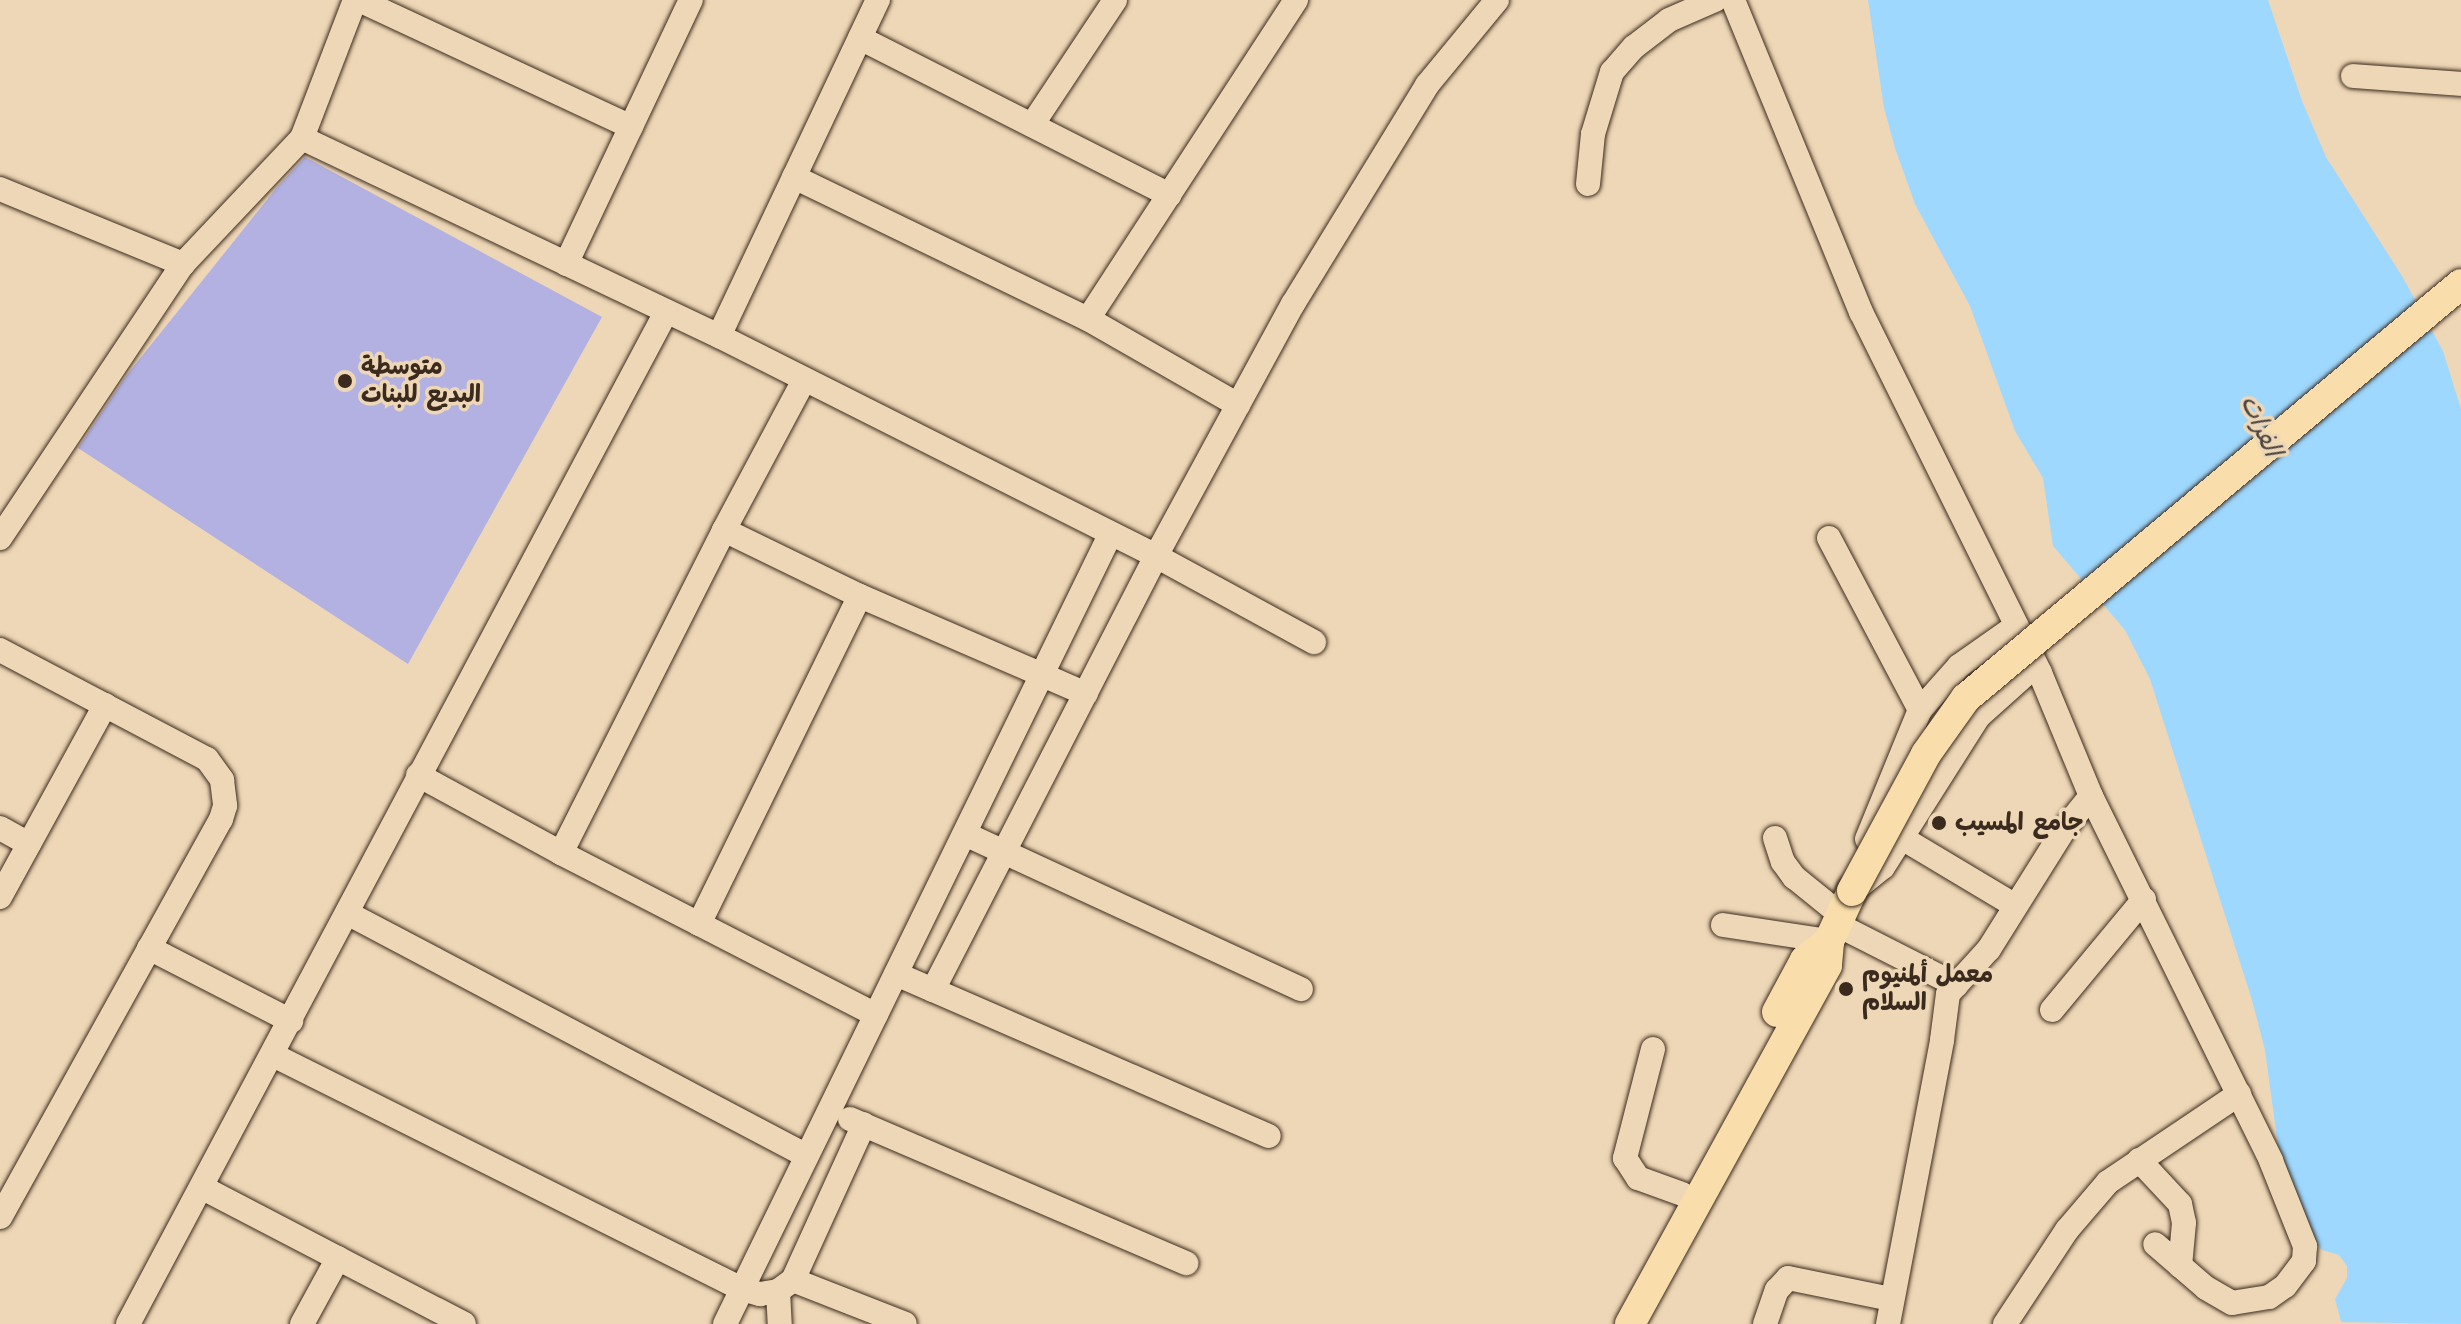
<!DOCTYPE html>
<html>
<head>
<meta charset="utf-8">
<style>
	body { margin:0 }
	#map { position:relative; width:2461px; height:1324px; overflow:hidden; background:#eed7b6; font-family:"Comic Neue","Playpen Sans Arabic",sans-serif }
	div>[style] { position:absolute }
	.water>* { inset:0; background:#9ed8fe }
	.building>* { inset:0; background:#b2b1e2 }
	.roads { filter:drop-shadow(0 0 2px #3b2a1e) drop-shadow(0 0 2px #3b2a1e) }
	.minor>* { height:24px; margin:-12px; padding:0 12px; transform-origin:12px; border-radius:12px; background:#eed7b6 }
	.major>* { height:30px; margin:-15px; padding:0 15px; transform-origin:15px; border-radius:15px; background:#f9deab }
	.bridges { filter:drop-shadow(0 0 2px #3b2a1e) drop-shadow(0 0 2px #3b2a1e) }
	.major-bridge>* { height:30px; margin:-15px; padding:0 15px; transform-origin:15px; border-radius:15px; background:#f9deab }
	.dots>* { width:22px; height:22px; translate:-50% -50%; box-sizing:border-box; border:4px solid #eed7b6; border-radius:50% }
	span { translate:-50% -50%; white-space:nowrap; text-align:center; line-height:1.15; -webkit-text-stroke:7px #eed7b6; paint-order:stroke }
	.poi-label { font-size:24px; color:#3b2a1e; font-weight:700 }
	.left { translate:0 -50%; text-align:left }
	.water-label { font-size:26px; color:#4a4440; font-style:italic }
</style>
</head>
<body>
<div id="map">
	<div class="water">
		<i style="clip-path:polygon(1868px 0,2268px 0,2302px 101px,2326px 157px,2402px 276px,2443px 351px,2461px 409px,2461px 1324px,2341px 1322px,2335px 1299px,2347px 1278px,2347px 1266px,2339px 1255px,2322px 1250px,2316px 1244px,2295px 1200px,2278px 1146px,2265px 1050px,2252px 1000px,2150px 679px,2125px 630px,2053px 546px,2043px 478px,2015px 431px,1970px 306px,1915px 204px,1895px 148px,1884px 108px)"></i>
	</div>
	<div class="building">
		<i style="clip-path:polygon(305px 157px,602px 317px,408px 664px,78px 448px,126px 376px,278px 186px)"></i>
	</div>
	<div class="roads">
		<div class="minor">
			<i style="left:359px;top:0;width:300px;rotate:25deg"></i>
			<i style="left:1733px;top:0;width:337px;rotate:67.7deg"></i>
			<i style="left:1861px;top:312px;width:403px;rotate:63.6deg"></i>
			<i style="left:2040px;top:673px;width:133px;rotate:67.5deg"></i>
			<i style="left:2091px;top:796px;width:407px;rotate:63.7deg"></i>
			<i style="left:2271px;top:1161px;width:92px;rotate:68.2deg"></i>
			<i style="left:2305px;top:1246px;width:15px;rotate:94deg"></i>
			<i style="left:2304px;top:1261px;width:31px;rotate:127deg"></i>
			<i style="left:2285px;top:1286px;width:19px;rotate:145deg"></i>
			<i style="left:2269px;top:1297px;width:37px;rotate:171deg"></i>
			<i style="left:2232px;top:1303px;width:30px;rotate:-150deg"></i>
			<i style="left:2206px;top:1288px;width:67px;rotate:-139.2deg"></i>
			<i style="left:860px;top:38px;width:347px;rotate:26.9deg"></i>
			<i style="left:2353px;top:76px;width:108px;rotate:4.2deg"></i>
			<i style="left:1032px;top:125px;width:150px;rotate:-56.4deg"></i>
			<i style="left:302px;top:138px;width:462px;rotate:25.4deg"></i>
			<i style="left:719px;top:336px;width:489px;rotate:26.7deg"></i>
			<i style="left:1156px;top:556px;width:180px;rotate:28.6deg"></i>
			<i style="left:794px;top:177px;width:326px;rotate:25.8deg"></i>
			<i style="left:1088px;top:319px;width:173px;rotate:29.8deg"></i>
			<i style="left:1588px;top:184px;width:50px;rotate:-84.3deg"></i>
			<i style="left:1593px;top:134px;width:65px;rotate:-73deg"></i>
			<i style="left:1612px;top:72px;width:33px;rotate:-49deg"></i>
			<i style="left:1634px;top:47px;width:44px;rotate:-37.6deg"></i>
			<i style="left:1669px;top:20px;width:50px;rotate:-23.5deg"></i>
			<i style="left:0;top:189px;width:198px;rotate:22.3deg"></i>
			<i style="left:566px;top:264px;width:292px;rotate:-64.7deg"></i>
			<i style="left:1088px;top:319px;width:381px;rotate:-56.9deg"></i>
			<i style="left:719px;top:336px;width:372px;rotate:-64.7deg"></i>
			<i style="left:724px;top:530px;width:151px;rotate:25.9deg"></i>
			<i style="left:860px;top:596px;width:246px;rotate:23.4deg"></i>
			<i style="left:0;top:538px;width:329px;rotate:-56.3deg"></i>
			<i style="left:183px;top:264px;width:173px;rotate:-46.6deg"></i>
			<i style="left:302px;top:138px;width:148px;rotate:-69deg"></i>
			<i style="left:1829px;top:538px;width:195px;rotate:62.1deg"></i>
			<i style="left:0;top:650px;width:234px;rotate:27.8deg"></i>
			<i style="left:207px;top:759px;width:26px;rotate:54deg"></i>
			<i style="left:222px;top:780px;width:26px;rotate:83deg"></i>
			<i style="left:225px;top:806px;width:14px;rotate:107deg"></i>
			<i style="left:221px;top:819px;width:455px;rotate:119deg"></i>
			<i style="left:418px;top:775px;width:163px;rotate:28.6deg"></i>
			<i style="left:561px;top:853px;width:354px;rotate:27.2deg"></i>
			<i style="left:0;top:828px;width:33px;rotate:29deg"></i>
			<i style="left:965px;top:834px;width:370px;rotate:24.8deg"></i>
			<i style="left:1775px;top:838px;width:25px;rotate:72deg"></i>
			<i style="left:1783px;top:862px;width:19px;rotate:54deg"></i>
			<i style="left:1794px;top:877px;width:60px;rotate:39deg"></i>
			<i style="left:1902px;top:838px;width:131px;rotate:30.9deg"></i>
			<i style="left:1867px;top:839px;width:139px;rotate:-67.7deg"></i>
			<i style="left:1920px;top:710px;width:59px;rotate:-48.4deg"></i>
			<i style="left:1959px;top:666px;width:70px;rotate:-35.1deg"></i>
			<i style="left:561px;top:853px;width:362px;rotate:-63.2deg"></i>
			<i style="left:724px;top:530px;width:170px;rotate:-61.9deg"></i>
			<i style="left:1857px;top:888px;width:33px;rotate:-39deg"></i>
			<i style="left:1883px;top:867px;width:179px;rotate:-57.6deg"></i>
			<i style="left:1979px;top:716px;width:76px;rotate:-41.8deg"></i>
			<i style="left:0;top:897px;width:219px;rotate:-61.3deg"></i>
			<i style="left:347px;top:913px;width:520px;rotate:27.85deg"></i>
			<i style="left:699px;top:924px;width:365px;rotate:-63.9deg"></i>
			<i style="left:1836px;top:924px;width:135px;rotate:26.9deg"></i>
			<i style="left:1723px;top:925px;width:107px;rotate:8.6deg"></i>
			<i style="left:149px;top:948px;width:160px;rotate:27.2deg"></i>
			<i style="left:896px;top:974px;width:40px;rotate:23.4deg"></i>
			<i style="left:933px;top:990px;width:488px;rotate:-62.8deg"></i>
			<i style="left:1156px;top:556px;width:287px;rotate:-61.5deg"></i>
			<i style="left:1293px;top:304px;width:257px;rotate:-58.5deg"></i>
			<i style="left:1427px;top:85px;width:110px;rotate:-50.5deg"></i>
			<i style="left:933px;top:990px;width:366px;rotate:23.5deg"></i>
			<i style="left:2052px;top:1010px;width:144px;rotate:-50.3deg"></i>
			<i style="left:1653px;top:1049px;width:113px;rotate:104.4deg"></i>
			<i style="left:1625px;top:1158px;width:24px;rotate:57deg"></i>
			<i style="left:1638px;top:1178px;width:47px;rotate:20deg"></i>
			<i style="left:273px;top:1055px;width:524px;rotate:26.52deg"></i>
			<i style="left:742px;top:1289px;width:19px;rotate:16deg"></i>
			<i style="left:760px;top:1294px;width:18px;rotate:-9deg"></i>
			<i style="left:778px;top:1291px;width:19px;rotate:-36deg"></i>
			<i style="left:793px;top:1280px;width:171px;rotate:-65.5deg"></i>
			<i style="left:850px;top:1119px;width:366px;rotate:23.2deg"></i>
			<i style="left:2139px;top:1160px;width:60px;rotate:47deg"></i>
			<i style="left:2180px;top:1204px;width:19px;rotate:78deg"></i>
			<i style="left:2184px;top:1223px;width:43px;rotate:95.3deg"></i>
			<i style="left:203px;top:1188px;width:294px;rotate:27.5deg"></i>
			<i style="left:793px;top:1280px;width:120px;rotate:21.4deg"></i>
			<i style="left:778px;top:1291px;width:33px;rotate:87deg"></i>
			<i style="left:128px;top:1324px;width:1146px;rotate:-62deg"></i>
			<i style="left:302px;top:1324px;width:75px;rotate:-61.4deg"></i>
			<i style="left:725px;top:1324px;width:878px;rotate:-63.99deg"></i>
			<i style="left:1765px;top:1324px;width:36px;rotate:-71deg"></i>
			<i style="left:1777px;top:1290px;width:16px;rotate:-47deg"></i>
			<i style="left:1788px;top:1278px;width:105px;rotate:11.5deg"></i>
			<i style="left:1888px;top:1324px;width:289px;rotate:-79.2deg"></i>
			<i style="left:1942px;top:1040px;width:46px;rotate:-82.6deg"></i>
			<i style="left:1948px;top:994px;width:61px;rotate:-47.7deg"></i>
			<i style="left:1989px;top:949px;width:143px;rotate:-57.9deg"></i>
			<i style="left:2065px;top:828px;width:41px;rotate:-50.9deg"></i>
			<i style="left:2005px;top:1324px;width:113px;rotate:-56.6deg"></i>
			<i style="left:2067px;top:1230px;width:63px;rotate:-49.5deg"></i>
			<i style="left:2108px;top:1182px;width:158px;rotate:-33.9deg"></i>
		</div>
		<div class="major">
			<i style="left:1777px;top:1012px;width:59px;rotate:-61.7deg"></i>
			<i style="left:1805px;top:960px;width:31px;rotate:-38deg"></i>
			<i style="left:1630px;top:1324px;width:409px;rotate:-61.2deg"></i>
			<i style="left:1827px;top:965px;width:24px;rotate:-85deg"></i>
			<i style="left:1829px;top:941px;width:55px;rotate:-65.3deg"></i>
		</div>
	</div>
	<div class="bridges">
		<div class="major-bridge">
			<i style="left:1852px;top:891px;width:156px;rotate:-61.6deg"></i>
			<i style="left:1926px;top:754px;width:69px;rotate:-54.5deg"></i>
			<i style="left:1966px;top:698px;width:645px;rotate:-39.91deg"></i>
		</div>
	</div>
	<div class="dots">
		<i style="left:345px;top:381px;background:#3b2a1e"></i>
		<i style="left:1939px;top:823px;background:#3b2a1e"></i>
		<i style="left:1846px;top:989px;background:#3b2a1e"></i>
	</div>
	<div class="poi-label">
		<span class="left" style="left:361px;top:381px">متوسطة<br>البديع للبنات</span>
		<span class="left" style="left:1955px;top:823px">جامع المسيب</span>
		<span class="left" style="left:1862px;top:989px">معمل ألمنيوم<br>السلام</span>
	</div>
	<div class="water-label">
		<span style="left:2260px;top:426px;rotate:66deg">الفرات</span>
	</div>
</div>
</body>
</html>
